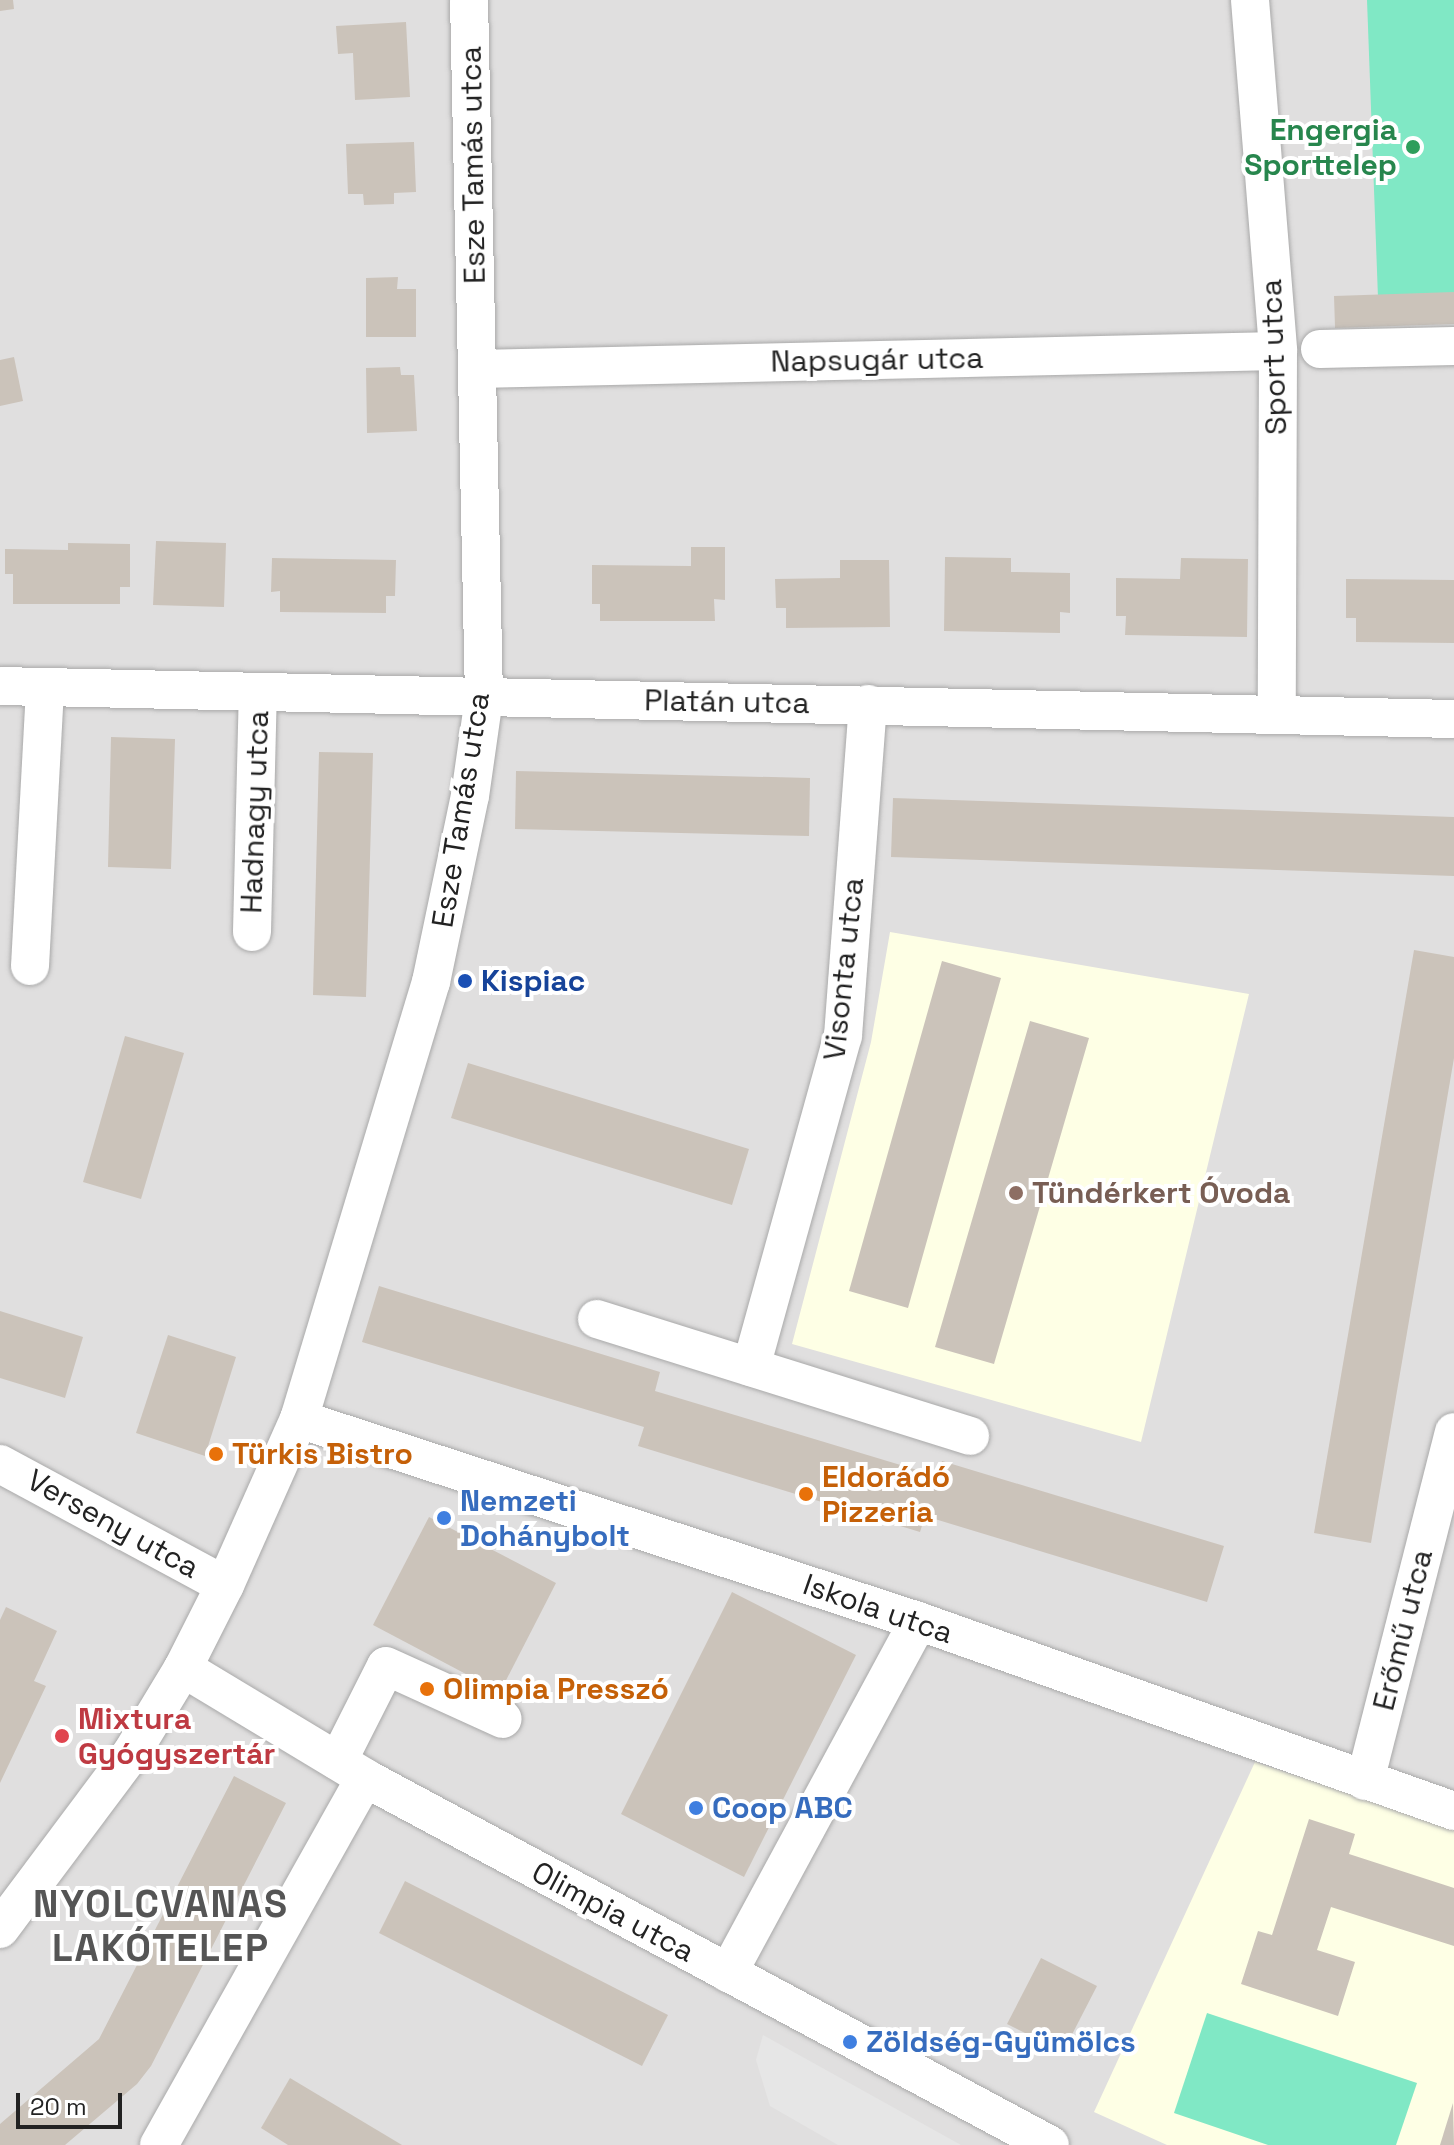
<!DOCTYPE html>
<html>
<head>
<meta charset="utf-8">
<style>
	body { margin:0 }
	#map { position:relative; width:1454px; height:2145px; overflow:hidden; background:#f3f0e8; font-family:"Space Grotesk",sans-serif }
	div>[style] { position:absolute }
	.residential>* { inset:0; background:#e0dfdf }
	.education>* { inset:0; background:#feffe5 }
	.pitch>* { inset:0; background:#80e8c5 }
	.parking>* { inset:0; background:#e6e6e6 }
	.building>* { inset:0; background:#cbc3ba }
	.roads { filter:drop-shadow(0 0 2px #a9a9a9) drop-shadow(0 0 2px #a9a9a9) }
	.minor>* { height:38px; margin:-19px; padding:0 19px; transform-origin:19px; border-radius:19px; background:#fff }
	.dots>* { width:22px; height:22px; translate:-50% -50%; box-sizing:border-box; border:4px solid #fff; border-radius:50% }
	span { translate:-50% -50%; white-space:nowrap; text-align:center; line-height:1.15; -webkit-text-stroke:8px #fff; paint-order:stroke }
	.leisure-label { font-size:30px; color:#27864d; font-weight:700 }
	.right { translate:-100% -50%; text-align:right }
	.street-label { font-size:30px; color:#222 }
	.transit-label { font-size:30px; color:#164399; font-weight:700 }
	.left { translate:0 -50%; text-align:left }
	.education-label { font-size:30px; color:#785e54; font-weight:700 }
	.food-label { font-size:30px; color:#c56008; font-weight:700 }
	.shop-label { font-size:30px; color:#366cbe; font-weight:700 }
	.health-label { font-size:30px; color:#be3a42; font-weight:700 }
	.district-label { font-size:38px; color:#555; font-weight:700; letter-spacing:2px }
	.scale { position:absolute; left:16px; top:2093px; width:106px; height:36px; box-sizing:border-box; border:4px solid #222; border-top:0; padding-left:10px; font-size:24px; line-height:28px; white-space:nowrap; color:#222; -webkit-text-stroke:6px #fff; paint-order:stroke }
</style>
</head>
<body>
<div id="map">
	<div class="residential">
		<i style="clip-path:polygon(0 0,1454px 0,1454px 2145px,0 2145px)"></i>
	</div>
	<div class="education">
		<i style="clip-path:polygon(890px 932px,1249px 994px,1141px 1442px,792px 1344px,871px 1042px)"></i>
		<i style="clip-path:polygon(1255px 1762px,1454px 1829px,1454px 2145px,1167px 2145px,1094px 2112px)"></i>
	</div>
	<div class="pitch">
		<i style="clip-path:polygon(1367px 0,1454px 0,1454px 293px,1378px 298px)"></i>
		<i style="clip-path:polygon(1207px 2013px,1417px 2083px,1396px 2145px,1268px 2145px,1174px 2113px)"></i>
	</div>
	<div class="parking">
		<i style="clip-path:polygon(763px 2035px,961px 2145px,838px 2145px,770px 2106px,756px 2060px)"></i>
	</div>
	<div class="building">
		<i style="clip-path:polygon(0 0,13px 0,14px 9px,0 11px)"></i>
		<i style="clip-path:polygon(406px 22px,410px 97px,355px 100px,353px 53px,338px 54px,336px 26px)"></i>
		<i style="clip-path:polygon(414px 142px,416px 192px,394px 193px,394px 204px,364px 205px,363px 194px,348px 194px,346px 144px)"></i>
		<i style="clip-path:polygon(398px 277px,397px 289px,416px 289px,416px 337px,366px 337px,366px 278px)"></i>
		<i style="clip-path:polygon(1454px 292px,1454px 324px,1335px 328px,1334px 296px)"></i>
		<i style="clip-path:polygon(14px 357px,23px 401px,0 406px,0 360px)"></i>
		<i style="clip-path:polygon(400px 367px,401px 375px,414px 375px,417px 431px,367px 433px,366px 368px)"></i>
		<i style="clip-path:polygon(156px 541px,226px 543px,224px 607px,153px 605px)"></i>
		<i style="clip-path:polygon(68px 543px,130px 544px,130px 587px,120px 587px,120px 604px,13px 604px,13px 574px,5px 574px,5px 549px,68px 550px)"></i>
		<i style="clip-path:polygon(691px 547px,725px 547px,725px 600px,714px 599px,715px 621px,600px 621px,600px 604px,592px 604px,592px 565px,691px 566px)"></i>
		<i style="clip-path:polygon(945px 557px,1011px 558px,1011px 572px,1070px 573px,1070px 613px,1060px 612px,1060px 633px,944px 631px)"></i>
		<i style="clip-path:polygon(272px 558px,396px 560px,395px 596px,386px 596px,386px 613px,280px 612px,280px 591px,271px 592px)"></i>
		<i style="clip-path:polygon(1181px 558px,1248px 559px,1247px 637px,1125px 635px,1126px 616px,1116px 616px,1116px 578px,1180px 579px)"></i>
		<i style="clip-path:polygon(840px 560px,889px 560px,890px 627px,786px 628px,786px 608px,776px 608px,775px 579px,840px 578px)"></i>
		<i style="clip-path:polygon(1346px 579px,1454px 580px,1454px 643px,1356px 642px,1356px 618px,1346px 618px)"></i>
		<i style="clip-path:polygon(111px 737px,175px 739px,171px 869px,108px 867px)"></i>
		<i style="clip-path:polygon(319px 752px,373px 753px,366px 997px,313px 995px)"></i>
		<i style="clip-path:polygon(516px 771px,810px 778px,809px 836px,515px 829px)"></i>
		<i style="clip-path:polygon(893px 798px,1454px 817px,1454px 876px,891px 857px)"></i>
		<i style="clip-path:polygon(1414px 950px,1454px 957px,1454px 1058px,1371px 1543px,1314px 1533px)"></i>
		<i style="clip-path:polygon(942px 961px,1001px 978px,908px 1308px,849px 1291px)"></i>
		<i style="clip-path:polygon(1030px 1021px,1089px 1038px,994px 1364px,935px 1347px)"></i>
		<i style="clip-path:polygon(125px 1036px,184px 1053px,141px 1199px,83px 1182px)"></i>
		<i style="clip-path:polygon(468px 1063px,749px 1149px,732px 1205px,451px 1118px)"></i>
		<i style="clip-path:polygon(379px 1286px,660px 1372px,655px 1391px,937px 1476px,942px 1461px,1224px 1546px,1207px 1602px,925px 1516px,920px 1532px,638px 1446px,644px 1427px,362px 1342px)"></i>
		<i style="clip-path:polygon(0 1311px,83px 1337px,65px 1398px,0 1378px)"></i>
		<i style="clip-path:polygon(168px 1335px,236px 1357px,205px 1456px,136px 1433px)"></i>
		<i style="clip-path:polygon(429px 1517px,556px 1583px,500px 1692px,373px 1625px)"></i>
		<i style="clip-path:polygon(732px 1592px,856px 1655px,744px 1877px,621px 1814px)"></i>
		<i style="clip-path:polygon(6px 1607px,57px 1631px,34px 1681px,46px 1686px,0 1783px,0 1620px)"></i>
		<i style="clip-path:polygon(234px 1776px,286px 1803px,151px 2066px,137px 2084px,65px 2145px,0 2145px,0 2124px,99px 2039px)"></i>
		<i style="clip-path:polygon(1309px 1819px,1355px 1834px,1349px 1854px,1454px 1888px,1454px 1946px,1331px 1907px,1317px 1950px,1355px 1962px,1338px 2016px,1241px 1984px,1258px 1931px,1272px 1935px)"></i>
		<i style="clip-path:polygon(405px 1881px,668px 2015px,642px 2066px,379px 1933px)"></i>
		<i style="clip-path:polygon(1041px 1958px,1097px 1986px,1063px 2052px,1007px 2024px)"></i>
		<i style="clip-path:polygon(290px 2078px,402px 2145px,288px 2145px,261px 2128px)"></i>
		<i style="clip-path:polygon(1453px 2103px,1454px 2145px,1440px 2145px)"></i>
	</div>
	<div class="roads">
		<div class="minor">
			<i style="left:1250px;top:0;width:352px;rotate:85.4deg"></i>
			<i style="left:1278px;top:351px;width:363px;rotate:90.2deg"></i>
			<i style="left:1320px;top:349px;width:134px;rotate:-1.3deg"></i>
			<i style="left:477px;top:369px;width:801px;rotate:-1.29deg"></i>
			<i style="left:0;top:686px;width:1454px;rotate:1.3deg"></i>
			<i style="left:252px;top:932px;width:239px;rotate:-88.6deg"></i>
			<i style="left:30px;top:966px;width:279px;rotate:-86.9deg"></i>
			<i style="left:597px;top:1319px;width:391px;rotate:17.4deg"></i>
			<i style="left:751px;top:1367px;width:344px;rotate:-74.5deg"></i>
			<i style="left:843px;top:1036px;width:333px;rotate:-85.7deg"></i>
			<i style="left:299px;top:1419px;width:651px;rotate:18.07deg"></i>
			<i style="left:918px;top:1621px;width:569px;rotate:19.52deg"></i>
			<i style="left:0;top:1464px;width:255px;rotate:28.3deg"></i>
			<i style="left:183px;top:1668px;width:213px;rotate:31.1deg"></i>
			<i style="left:365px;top:1778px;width:777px;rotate:28.18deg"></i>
			<i style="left:338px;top:1761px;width:106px;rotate:-63.2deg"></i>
			<i style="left:386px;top:1666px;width:128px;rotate:24.4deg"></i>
			<i style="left:1365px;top:1781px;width:360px;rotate:-75.7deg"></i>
			<i style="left:0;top:1929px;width:219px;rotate:-53.2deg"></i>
			<i style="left:131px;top:1754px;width:100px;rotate:-58.8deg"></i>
			<i style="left:183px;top:1668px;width:93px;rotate:-63.2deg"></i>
			<i style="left:225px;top:1585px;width:182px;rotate:-66deg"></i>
			<i style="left:299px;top:1419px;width:457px;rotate:-73.2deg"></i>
			<i style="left:431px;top:982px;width:190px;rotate:-78.2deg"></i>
			<i style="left:470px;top:796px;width:99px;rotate:-81.9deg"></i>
			<i style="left:484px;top:698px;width:698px;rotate:-91.23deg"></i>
			<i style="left:728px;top:1973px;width:400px;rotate:-61.6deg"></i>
			<i style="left:159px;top:2145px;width:421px;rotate:-60.7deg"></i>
		</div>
	</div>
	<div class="dots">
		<i style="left:1413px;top:147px;background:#2e9e5b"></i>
		<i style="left:465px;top:981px;background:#1a4fb4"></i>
		<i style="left:1016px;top:1193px;background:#8d6e63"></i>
		<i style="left:216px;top:1454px;background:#e8710a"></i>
		<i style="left:806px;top:1494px;background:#e8710a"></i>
		<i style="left:444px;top:1518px;background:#3f7fe0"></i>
		<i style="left:427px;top:1689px;background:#e8710a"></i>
		<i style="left:62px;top:1736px;background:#e0444e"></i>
		<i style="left:696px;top:1808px;background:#3f7fe0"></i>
		<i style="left:850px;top:2042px;background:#3f7fe0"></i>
	</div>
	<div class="leisure-label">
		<span class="right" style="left:1397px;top:147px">Engergia<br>Sporttelep</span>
	</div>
	<div class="street-label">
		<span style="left:473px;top:165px;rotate:-91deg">Esze Tamás utca</span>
		<span style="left:1274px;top:357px;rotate:-92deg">Sport utca</span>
		<span style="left:877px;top:360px;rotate:-1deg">Napsugár utca</span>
		<span style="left:727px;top:702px;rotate:1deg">Platán utca</span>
		<span style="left:461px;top:810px;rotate:-81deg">Esze Tamás utca</span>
		<span style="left:255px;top:812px;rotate:-88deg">Hadnagy utca</span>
		<span style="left:844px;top:969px;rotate:-84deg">Visonta utca</span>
		<span style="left:113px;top:1524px;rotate:29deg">Verseny utca</span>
		<span style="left:878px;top:1609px;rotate:19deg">Iskola utca</span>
		<span style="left:1403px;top:1630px;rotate:-76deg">Erőmű utca</span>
		<span style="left:613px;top:1912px;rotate:28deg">Olimpia utca</span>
	</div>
	<div class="transit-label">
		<span class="left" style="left:481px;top:981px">Kispiac</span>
	</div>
	<div class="education-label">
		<span class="left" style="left:1032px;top:1193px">Tündérkert Óvoda</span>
	</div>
	<div class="food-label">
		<span class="left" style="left:232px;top:1454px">Türkis Bistro</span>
		<span class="left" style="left:822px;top:1494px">Eldorádó<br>Pizzeria</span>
		<span class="left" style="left:443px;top:1689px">Olimpia Presszó</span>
	</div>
	<div class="shop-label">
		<span class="left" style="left:460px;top:1518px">Nemzeti<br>Dohánybolt</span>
		<span class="left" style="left:712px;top:1808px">Coop ABC</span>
		<span class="left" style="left:866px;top:2042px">Zöldség-Gyümölcs</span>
	</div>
	<div class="health-label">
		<span class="left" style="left:78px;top:1736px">Mixtura<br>Gyógyszertár</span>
	</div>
	<div class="district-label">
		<span style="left:161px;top:1927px">NYOLCVANAS<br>LAKÓTELEP</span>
	</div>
	<div class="scale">20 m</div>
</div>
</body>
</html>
